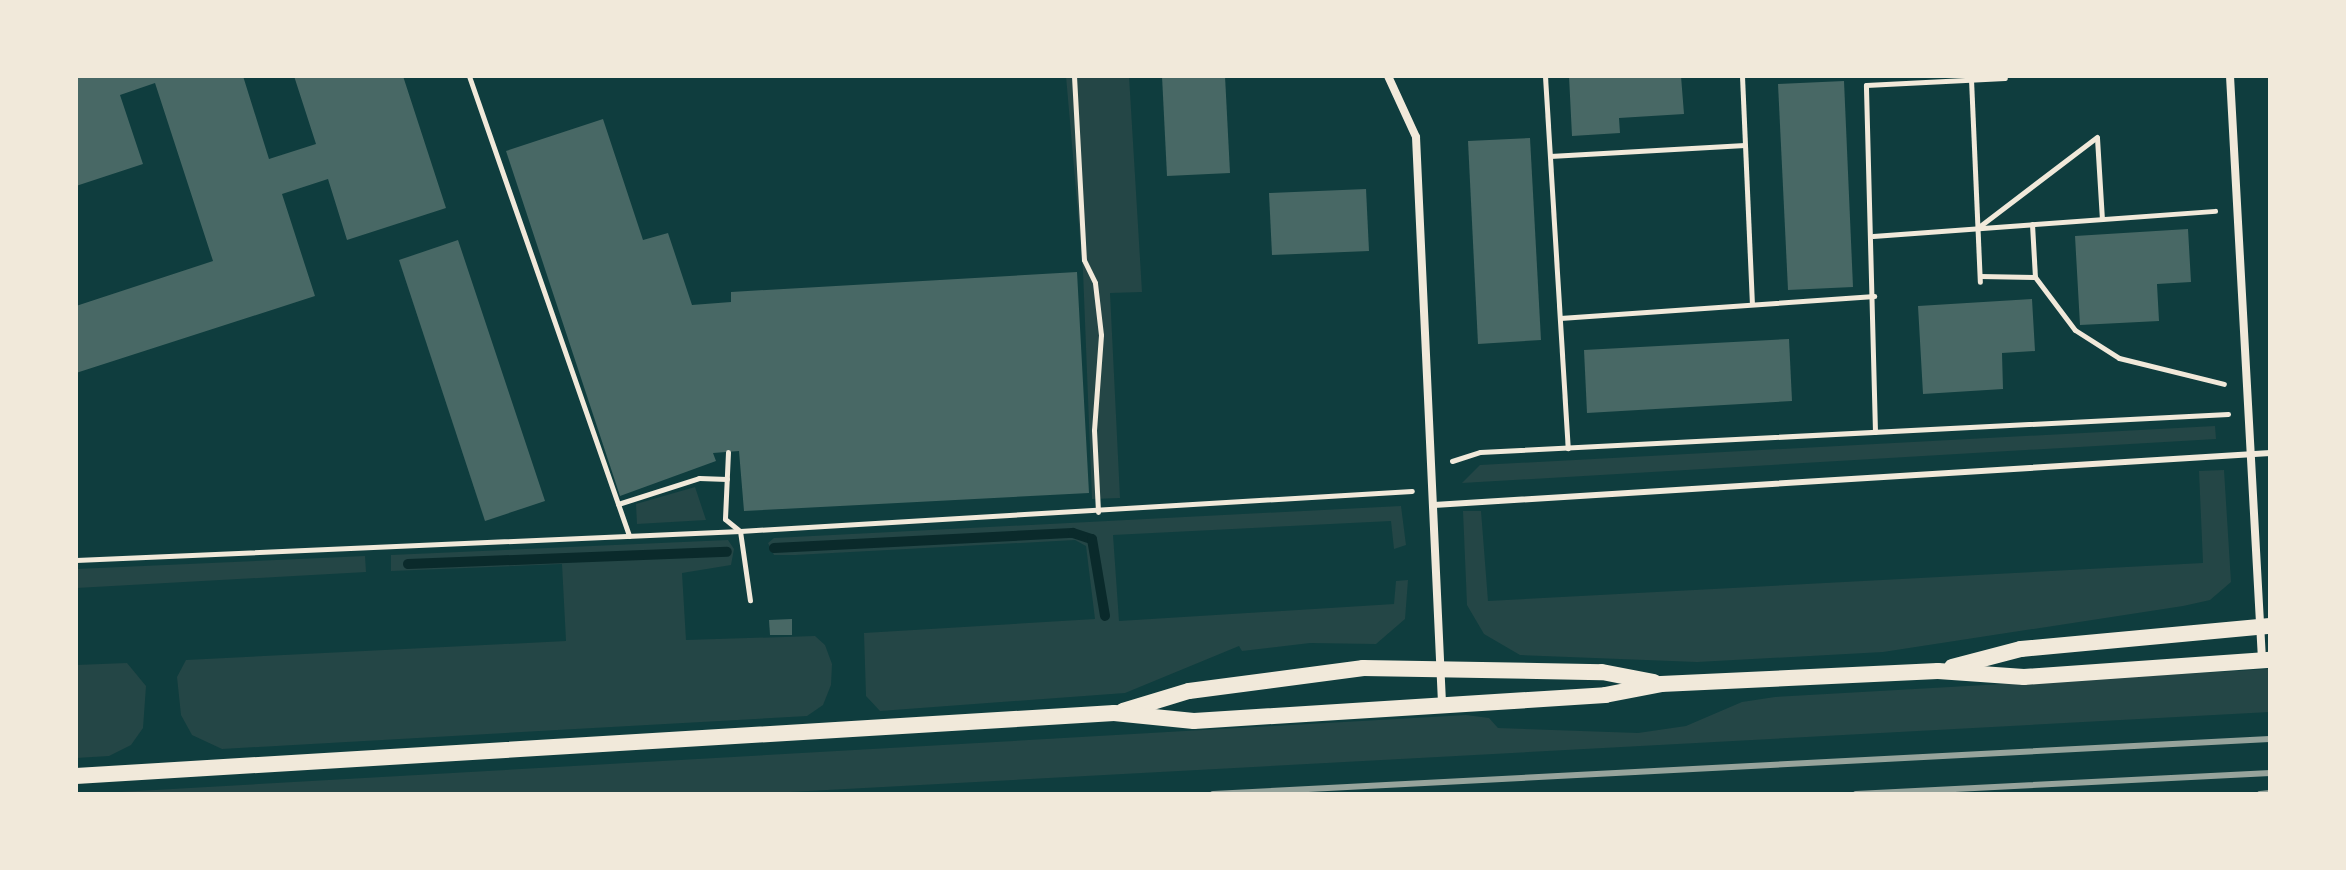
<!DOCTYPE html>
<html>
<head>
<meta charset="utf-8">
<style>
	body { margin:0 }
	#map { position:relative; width:2346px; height:870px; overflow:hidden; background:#0f3d3e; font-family:"Work Sans",sans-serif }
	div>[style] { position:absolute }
	.green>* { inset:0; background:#244646 }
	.stream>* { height:10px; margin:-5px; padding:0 5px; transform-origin:5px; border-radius:5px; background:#0a2a2b }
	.building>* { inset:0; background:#486865 }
	.path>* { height:5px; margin:-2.5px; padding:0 2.5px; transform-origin:2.5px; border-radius:2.5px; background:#f1e9da }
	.service>* { height:6px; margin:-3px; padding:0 3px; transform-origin:3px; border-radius:3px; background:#f1e9da }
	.minor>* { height:8px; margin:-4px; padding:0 4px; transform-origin:4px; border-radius:4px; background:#f1e9da }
	.secondary>* { height:16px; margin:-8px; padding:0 8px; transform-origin:8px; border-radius:8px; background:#f1e9da }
	.rail>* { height:6px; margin:-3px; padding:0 3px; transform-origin:3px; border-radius:3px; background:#97a49c }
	span { translate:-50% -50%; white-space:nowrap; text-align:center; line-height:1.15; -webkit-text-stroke:6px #f1e9da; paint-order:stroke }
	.frame { position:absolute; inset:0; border:78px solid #f1e9da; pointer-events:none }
</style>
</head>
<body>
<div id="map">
	<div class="green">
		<i style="clip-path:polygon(1066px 76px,1129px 76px,1142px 292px,1110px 293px,1120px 498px,1092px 499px,1083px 271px)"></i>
		<i style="clip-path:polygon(2215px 426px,2216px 439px,1462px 483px,1480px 465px)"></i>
		<i style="clip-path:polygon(2224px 470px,2231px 582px,2210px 600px,2183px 606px,1883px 652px,1697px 662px,1520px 655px,1484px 634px,1467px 605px,1463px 511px,1481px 511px,1488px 601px,2203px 563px,2199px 471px)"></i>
		<i style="clip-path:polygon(695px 487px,706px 520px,637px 524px,636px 504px)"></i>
		<i style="clip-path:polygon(1401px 506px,1406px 545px,1394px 549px,1391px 521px,1113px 535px,1119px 621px,1394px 604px,1396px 581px,1408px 580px,1405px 619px,1376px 644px,1310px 643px,1242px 651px,1239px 646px,1125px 693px,880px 711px,866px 696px,864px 633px,1095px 619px,1086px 546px,1075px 540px,795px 555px,774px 555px,768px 543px,774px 538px)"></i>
		<i style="clip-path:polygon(728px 540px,734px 549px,731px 565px,682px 573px,686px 640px,815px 636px,825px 645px,832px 664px,831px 685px,823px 705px,807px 716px,222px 749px,192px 735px,181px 715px,177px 677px,186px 660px,566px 641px,562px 564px,391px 571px,391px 555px)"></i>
		<i style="clip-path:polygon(365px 556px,366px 572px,76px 588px,76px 569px)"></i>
		<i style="clip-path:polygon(127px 663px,146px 686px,143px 728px,131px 745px,109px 756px,76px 758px,76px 665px)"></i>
		<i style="clip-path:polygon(2270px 669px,2270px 712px,752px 794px,85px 794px,1466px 715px,1489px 718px,1498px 728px,1638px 733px,1686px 726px,1742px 702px,1775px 697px)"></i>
	</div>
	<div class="stream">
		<i style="left:774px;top:548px;width:299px;rotate:-2.9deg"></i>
		<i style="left:1073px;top:533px;width:20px;rotate:18deg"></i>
		<i style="left:1092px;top:539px;width:78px;rotate:80.4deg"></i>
		<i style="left:408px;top:564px;width:319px;rotate:-2.2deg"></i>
	</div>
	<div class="building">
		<i style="clip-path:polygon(76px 76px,243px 76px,269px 159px,316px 144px,294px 76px,403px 76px,446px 208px,347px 240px,328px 179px,282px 194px,315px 296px,76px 373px,76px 306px,213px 261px,155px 83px,120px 95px,143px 164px,76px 186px)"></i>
		<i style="clip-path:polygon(1162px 76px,1225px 76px,1230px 173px,1167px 176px)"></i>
		<i style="clip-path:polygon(1569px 76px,1681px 76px,1684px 114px,1619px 118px,1620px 133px,1572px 136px)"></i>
		<i style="clip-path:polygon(1844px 81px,1853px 287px,1788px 290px,1778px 84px)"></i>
		<i style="clip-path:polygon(603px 119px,643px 240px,668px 233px,692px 305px,731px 302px,731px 292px,1077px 272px,1089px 493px,744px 511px,739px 451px,713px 453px,716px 461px,620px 496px,506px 151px)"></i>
		<i style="clip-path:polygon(1530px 138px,1541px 340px,1478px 344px,1468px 141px)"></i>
		<i style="clip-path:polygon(1366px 189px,1369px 251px,1272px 255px,1269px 193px)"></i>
		<i style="clip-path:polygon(2188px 229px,2191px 282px,2157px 284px,2159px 321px,2080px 325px,2075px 236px)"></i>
		<i style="clip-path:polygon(458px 240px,545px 501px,485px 521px,399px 260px)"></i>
		<i style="clip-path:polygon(2032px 299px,2035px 351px,2002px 353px,2003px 389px,1923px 394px,1918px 306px)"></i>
		<i style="clip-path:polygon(1789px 339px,1792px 401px,1587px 413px,1584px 350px)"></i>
		<i style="clip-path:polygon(792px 619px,792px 635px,770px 635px,769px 620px)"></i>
	</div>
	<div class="path">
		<i style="left:469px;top:76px;width:487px;rotate:70.8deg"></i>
		<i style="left:1074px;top:76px;width:184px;rotate:86.9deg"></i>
		<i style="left:1084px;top:260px;width:25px;rotate:64deg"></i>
		<i style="left:1095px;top:283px;width:52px;rotate:83.4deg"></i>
		<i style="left:1101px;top:335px;width:95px;rotate:94.2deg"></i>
		<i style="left:1094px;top:430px;width:82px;rotate:87.2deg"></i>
		<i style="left:1545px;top:76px;width:373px;rotate:86.5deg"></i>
		<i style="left:1742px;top:76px;width:228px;rotate:87.5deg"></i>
		<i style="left:1971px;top:79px;width:203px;rotate:87.5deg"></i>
		<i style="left:2097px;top:138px;width:81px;rotate:86.5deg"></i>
		<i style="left:1550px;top:156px;width:195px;rotate:-3.2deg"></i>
		<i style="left:2032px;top:224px;width:53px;rotate:86.8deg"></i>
		<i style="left:1980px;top:226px;width:147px;rotate:-37.3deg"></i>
		<i style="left:1873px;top:236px;width:343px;rotate:-4.2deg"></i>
		<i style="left:1980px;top:276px;width:55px;rotate:1deg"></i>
		<i style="left:2035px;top:277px;width:66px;rotate:53deg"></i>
		<i style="left:2075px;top:330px;width:52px;rotate:32.5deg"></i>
		<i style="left:2119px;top:358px;width:108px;rotate:13.9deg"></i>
		<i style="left:1560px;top:318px;width:315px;rotate:-4deg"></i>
		<i style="left:1875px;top:432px;width:347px;rotate:-91.5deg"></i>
		<i style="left:1866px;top:85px;width:139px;rotate:-2.9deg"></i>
		<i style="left:728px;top:452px;width:67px;rotate:92.6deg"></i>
		<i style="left:725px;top:519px;width:19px;rotate:39deg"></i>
		<i style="left:740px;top:531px;width:70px;rotate:81.8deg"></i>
		<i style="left:1452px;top:461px;width:29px;rotate:-18deg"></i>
		<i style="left:1480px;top:452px;width:749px;rotate:-2.91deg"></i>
		<i style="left:618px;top:504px;width:85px;rotate:-17.8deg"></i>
		<i style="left:699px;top:478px;width:28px;rotate:2deg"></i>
		<i style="left:76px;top:560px;width:665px;rotate:-2.5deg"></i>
		<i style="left:740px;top:531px;width:673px;rotate:-3.41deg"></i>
	</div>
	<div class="service">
		<i style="left:1434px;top:505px;width:838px;rotate:-3.56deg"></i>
	</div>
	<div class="minor">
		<i style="left:1388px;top:76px;width:67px;rotate:65.3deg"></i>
		<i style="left:1416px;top:137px;width:567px;rotate:87.37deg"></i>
		<i style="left:2230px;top:76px;width:585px;rotate:86.86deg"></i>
	</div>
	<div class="secondary">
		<i style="left:1952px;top:667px;width:71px;rotate:-14.6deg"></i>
		<i style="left:2021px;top:649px;width:250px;rotate:-5.3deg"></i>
		<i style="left:1123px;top:711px;width:69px;rotate:-16.9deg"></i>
		<i style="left:1189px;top:691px;width:176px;rotate:-7.5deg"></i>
		<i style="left:1363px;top:668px;width:239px;rotate:1deg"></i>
		<i style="left:1602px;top:672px;width:53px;rotate:10.9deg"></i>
		<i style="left:76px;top:776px;width:1040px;rotate:-3.47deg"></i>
		<i style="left:1114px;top:713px;width:80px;rotate:5.7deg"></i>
		<i style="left:1194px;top:721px;width:412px;rotate:-3.6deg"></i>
		<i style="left:1605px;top:695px;width:57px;rotate:-11.1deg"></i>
		<i style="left:1661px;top:684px;width:277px;rotate:-2.7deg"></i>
		<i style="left:1938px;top:671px;width:86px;rotate:4deg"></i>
		<i style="left:2024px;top:677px;width:247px;rotate:-4deg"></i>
	</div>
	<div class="rail">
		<i style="left:1213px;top:794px;width:1058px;rotate:-2.98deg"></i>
		<i style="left:1856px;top:794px;width:415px;rotate:-2.9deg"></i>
		<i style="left:2260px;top:794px;width:10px;rotate:-6deg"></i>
	</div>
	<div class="frame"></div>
</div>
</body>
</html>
